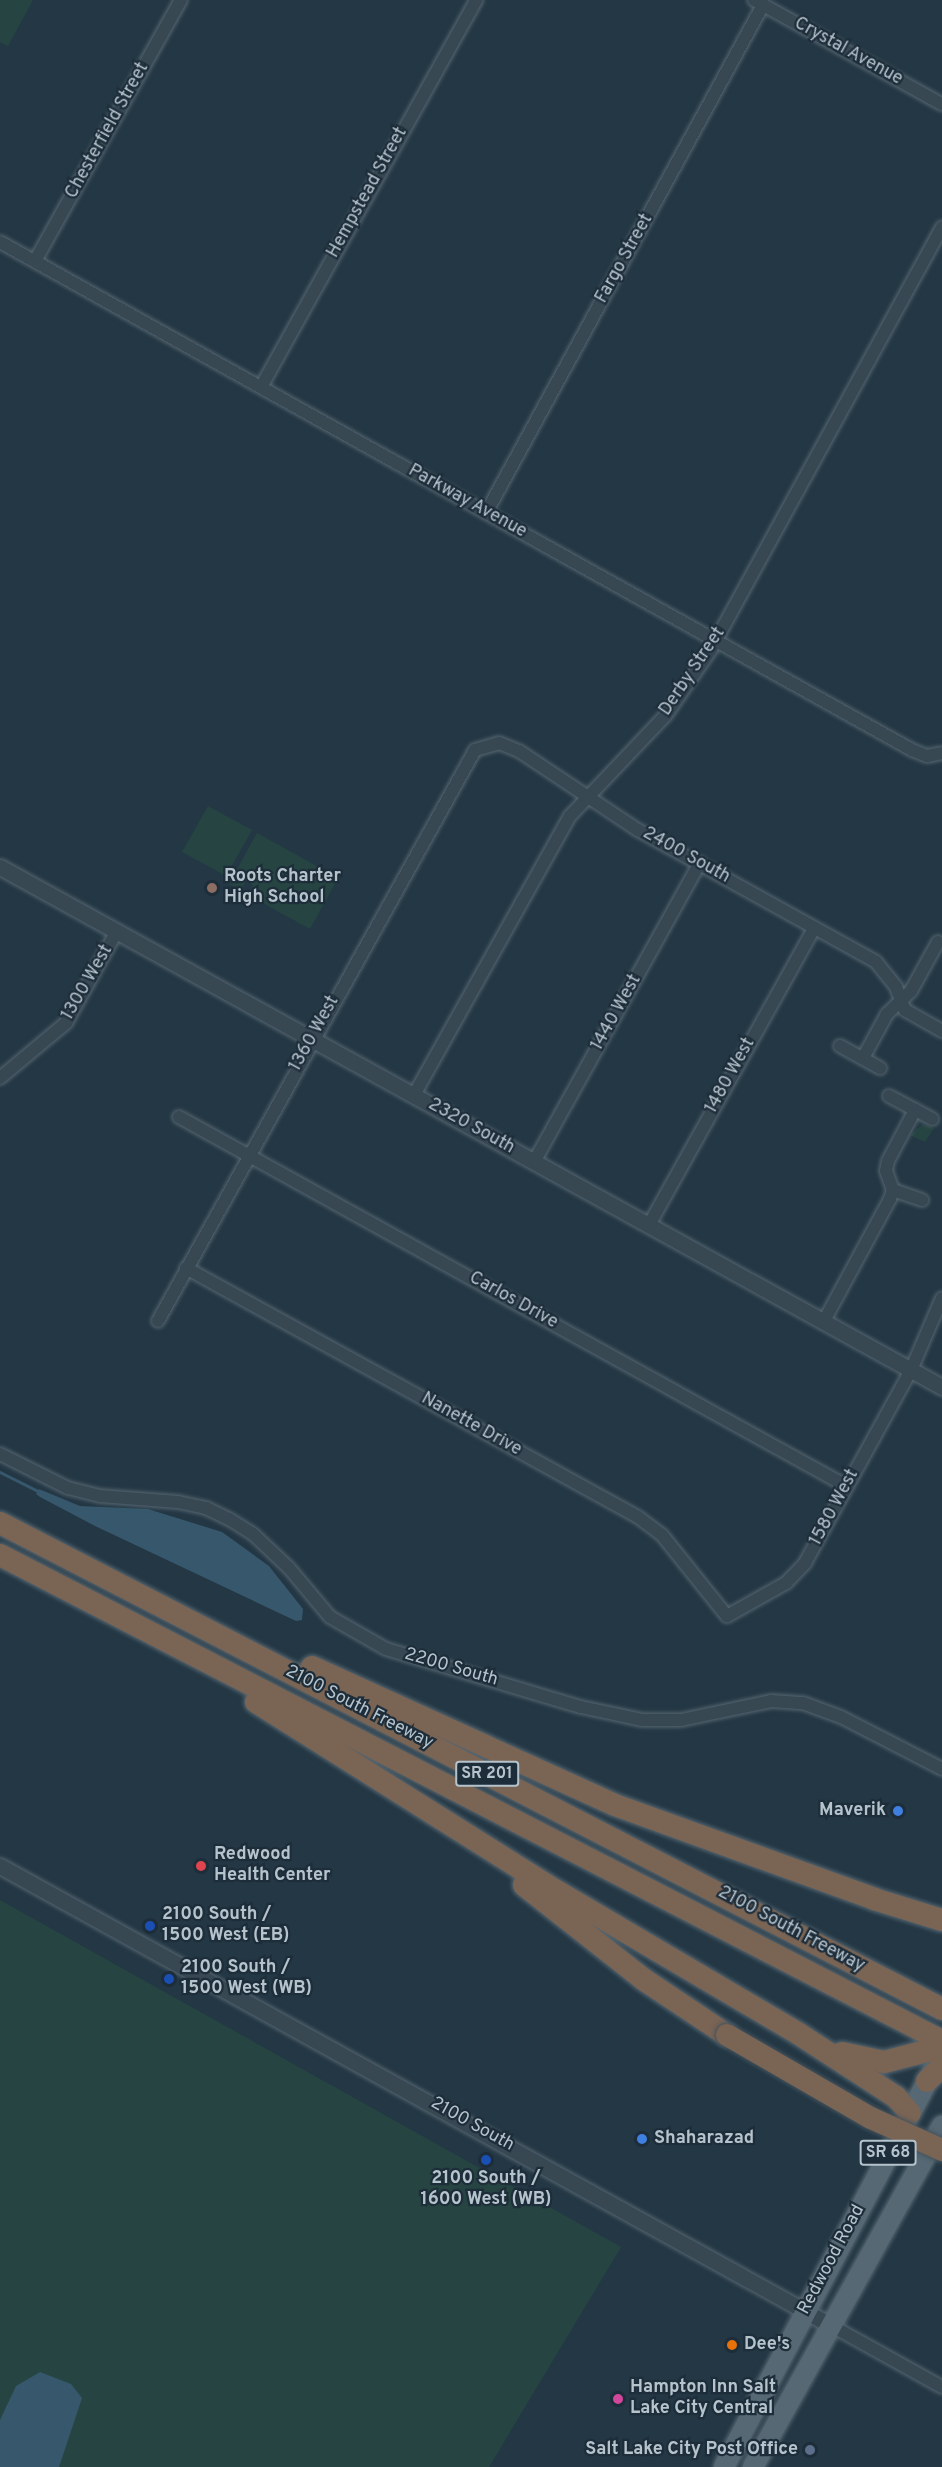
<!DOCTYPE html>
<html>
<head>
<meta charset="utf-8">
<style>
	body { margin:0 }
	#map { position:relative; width:942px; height:2467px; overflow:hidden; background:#233744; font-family:Overpass,sans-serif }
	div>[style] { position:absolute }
	.green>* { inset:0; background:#264542 }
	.water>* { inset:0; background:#36576c }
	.stream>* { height:3px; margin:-1.5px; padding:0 1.5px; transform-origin:1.5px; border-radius:1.5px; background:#36576c }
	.roads { filter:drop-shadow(0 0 2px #566670) drop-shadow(0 0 2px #566670) }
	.minor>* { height:12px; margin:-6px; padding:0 6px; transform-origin:6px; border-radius:6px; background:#384853 }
	.tertiary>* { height:15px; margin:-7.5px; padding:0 7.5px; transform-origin:7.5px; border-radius:7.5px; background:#384853 }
	.primary>* { height:20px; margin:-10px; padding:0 10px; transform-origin:10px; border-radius:10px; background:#566873 }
	.motorway>* { height:22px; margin:-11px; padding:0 11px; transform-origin:11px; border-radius:11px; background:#7a6454 }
	.bridges { filter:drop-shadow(0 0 2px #43535d) drop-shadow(0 0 2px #43535d) }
	.motorway-bridge>* { height:22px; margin:-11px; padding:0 11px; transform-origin:11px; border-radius:11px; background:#7a6454 }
	.dots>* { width:16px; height:16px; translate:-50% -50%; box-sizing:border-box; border:3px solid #1d2d39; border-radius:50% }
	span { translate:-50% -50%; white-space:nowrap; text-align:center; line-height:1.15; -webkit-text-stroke:4.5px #1d2d39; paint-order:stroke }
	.shield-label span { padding:2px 4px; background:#1d2d39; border:2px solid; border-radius:4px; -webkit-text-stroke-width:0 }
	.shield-label { font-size:16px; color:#b5c3cd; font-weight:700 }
	.street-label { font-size:18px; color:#b5c3cd }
	.poi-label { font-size:18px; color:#b5c3cd; font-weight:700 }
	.left { translate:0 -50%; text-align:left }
	.right { translate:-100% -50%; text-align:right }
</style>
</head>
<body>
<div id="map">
	<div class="green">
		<i style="clip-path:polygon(0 0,33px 0,8px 46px,0 42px)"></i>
		<i style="clip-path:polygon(208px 806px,252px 830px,226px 876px,182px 852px)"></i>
		<i style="clip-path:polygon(257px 833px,338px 878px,310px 929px,248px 895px,253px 885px,246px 881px,241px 890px,229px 884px)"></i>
		<i style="clip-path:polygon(923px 1124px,934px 1128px,925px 1142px,910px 1135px)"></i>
		<i style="clip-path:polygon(0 1900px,621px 2247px,489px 2467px,0 2467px)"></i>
	</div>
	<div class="water">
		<i style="clip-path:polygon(39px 1489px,80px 1506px,148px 1509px,222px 1532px,269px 1566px,303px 1609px,302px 1620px,296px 1621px,95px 1526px,40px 1497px,36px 1494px)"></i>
		<i style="clip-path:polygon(40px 2372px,71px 2384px,82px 2398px,59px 2467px,0 2467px,0 2420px,16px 2386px)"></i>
	</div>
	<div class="stream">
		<i style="left:0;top:1472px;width:42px;rotate:26.6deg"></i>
	</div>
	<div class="roads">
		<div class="minor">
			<i style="left:754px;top:0;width:215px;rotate:29deg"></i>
			<i style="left:0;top:242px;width:1044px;rotate:29.12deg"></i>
			<i style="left:912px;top:750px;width:16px;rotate:22deg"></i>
			<i style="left:927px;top:756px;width:15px;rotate:-11deg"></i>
			<i style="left:35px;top:261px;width:299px;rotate:-60.8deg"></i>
			<i style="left:261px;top:387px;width:443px;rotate:-60.9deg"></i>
			<i style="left:486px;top:513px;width:579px;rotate:-61.4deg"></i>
			<i style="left:840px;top:1046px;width:46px;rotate:28.8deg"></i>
			<i style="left:863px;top:1058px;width:50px;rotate:-61.4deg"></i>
			<i style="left:887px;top:1014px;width:33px;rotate:-44deg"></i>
			<i style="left:911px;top:991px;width:56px;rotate:-61.1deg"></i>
			<i style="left:0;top:1078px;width:86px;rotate:-39.8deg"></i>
			<i style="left:66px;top:1023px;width:105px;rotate:-61deg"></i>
			<i style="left:414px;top:1095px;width:320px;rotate:-60.8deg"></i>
			<i style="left:570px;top:816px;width:139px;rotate:-46.5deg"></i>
			<i style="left:666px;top:715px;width:78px;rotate:-55.5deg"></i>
			<i style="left:710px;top:651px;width:483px;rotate:-61.3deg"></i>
			<i style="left:889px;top:1096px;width:49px;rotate:28.1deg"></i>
			<i style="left:179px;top:1117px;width:762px;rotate:28.95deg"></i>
			<i style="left:534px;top:1162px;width:342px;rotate:-61deg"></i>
			<i style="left:893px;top:1190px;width:31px;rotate:19deg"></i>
			<i style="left:649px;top:1225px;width:340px;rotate:-60.9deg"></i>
			<i style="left:186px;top:1268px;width:516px;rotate:28.85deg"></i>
			<i style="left:638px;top:1517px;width:30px;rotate:37deg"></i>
			<i style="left:662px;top:1535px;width:104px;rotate:51.3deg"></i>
			<i style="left:727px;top:1616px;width:68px;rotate:-29.2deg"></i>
			<i style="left:786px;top:1583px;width:28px;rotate:-46deg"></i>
			<i style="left:805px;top:1563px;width:220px;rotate:-61.2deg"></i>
			<i style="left:911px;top:1370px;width:78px;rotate:-66.7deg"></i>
			<i style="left:158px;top:1321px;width:653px;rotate:-60.96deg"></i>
			<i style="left:475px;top:750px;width:25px;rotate:-16deg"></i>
			<i style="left:499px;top:743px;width:22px;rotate:22deg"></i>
			<i style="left:519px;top:751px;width:143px;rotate:33.6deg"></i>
			<i style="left:638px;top:830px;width:272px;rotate:29deg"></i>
			<i style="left:876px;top:962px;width:32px;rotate:51deg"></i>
			<i style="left:896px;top:987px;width:25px;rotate:69deg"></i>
			<i style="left:905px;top:1010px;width:43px;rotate:29.6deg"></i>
			<i style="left:824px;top:1321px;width:139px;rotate:-61.6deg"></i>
			<i style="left:890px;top:1199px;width:9px;rotate:-72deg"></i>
			<i style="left:893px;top:1190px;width:20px;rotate:-110deg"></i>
			<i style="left:886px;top:1171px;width:10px;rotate:-79deg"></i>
			<i style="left:888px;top:1161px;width:58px;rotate:-62.1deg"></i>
			<i style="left:0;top:1454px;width:76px;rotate:26.6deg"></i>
			<i style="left:68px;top:1488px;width:33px;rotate:14deg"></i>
			<i style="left:100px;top:1496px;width:78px;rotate:4.4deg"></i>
			<i style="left:178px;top:1502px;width:29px;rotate:12deg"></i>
			<i style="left:206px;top:1508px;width:25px;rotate:26deg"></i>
			<i style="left:229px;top:1519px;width:28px;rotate:32deg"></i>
			<i style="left:253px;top:1534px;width:50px;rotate:43.4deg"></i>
			<i style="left:289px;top:1568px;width:64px;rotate:50.1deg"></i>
			<i style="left:330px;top:1617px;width:64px;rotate:29.7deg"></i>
			<i style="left:386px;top:1649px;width:203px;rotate:16.6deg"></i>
			<i style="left:581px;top:1707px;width:62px;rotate:12deg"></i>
			<i style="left:642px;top:1720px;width:39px"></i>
			<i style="left:681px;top:1720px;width:92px;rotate:-11.9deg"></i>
			<i style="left:771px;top:1701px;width:32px;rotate:4deg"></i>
			<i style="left:803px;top:1703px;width:40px;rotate:20.2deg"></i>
			<i style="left:841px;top:1717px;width:114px;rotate:27.2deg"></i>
			<i style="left:830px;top:2325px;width:128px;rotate:29deg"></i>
		</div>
		<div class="tertiary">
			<i style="left:0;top:867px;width:1076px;rotate:28.9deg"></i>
			<i style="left:0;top:1866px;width:948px;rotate:28.94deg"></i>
		</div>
		<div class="primary">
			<i style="left:724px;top:2467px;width:450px;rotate:-62.2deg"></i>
			<i style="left:753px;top:2467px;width:390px;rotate:-61deg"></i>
		</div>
		<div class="motorway">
			<i style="left:0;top:1523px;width:1060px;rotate:27.29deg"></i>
			<i style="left:0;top:1555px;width:1060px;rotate:27.29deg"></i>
			<i style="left:312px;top:1667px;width:333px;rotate:24.5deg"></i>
			<i style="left:615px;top:1805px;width:276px;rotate:19.9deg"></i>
			<i style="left:874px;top:1899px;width:71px;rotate:17.2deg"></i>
			<i style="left:256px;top:1702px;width:345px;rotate:32.2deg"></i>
			<i style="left:548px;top:1886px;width:291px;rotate:30.5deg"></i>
			<i style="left:799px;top:2034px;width:116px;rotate:33deg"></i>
			<i style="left:896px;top:2097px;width:21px;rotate:49deg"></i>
			<i style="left:524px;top:1885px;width:152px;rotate:38.3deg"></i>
			<i style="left:643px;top:1979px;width:101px;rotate:33.7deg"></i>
			<i style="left:842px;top:2053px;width:43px;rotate:12.1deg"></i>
			<i style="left:884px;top:2062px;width:60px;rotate:-14.5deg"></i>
			<i style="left:927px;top:2081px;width:21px;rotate:-45deg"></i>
		</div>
	</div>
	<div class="bridges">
		<div class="motorway-bridge">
			<i style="left:727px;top:2035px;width:166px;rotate:30deg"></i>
			<i style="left:871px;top:2118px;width:78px;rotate:24.3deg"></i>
		</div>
	</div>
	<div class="dots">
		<i style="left:212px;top:888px;background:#8d6e63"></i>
		<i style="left:898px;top:1811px;background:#3f7fe0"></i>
		<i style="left:201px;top:1866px;background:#e0444e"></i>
		<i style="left:150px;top:1926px;background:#1a4fb4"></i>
		<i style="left:169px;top:1979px;background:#1a4fb4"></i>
		<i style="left:642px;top:2139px;background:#3f7fe0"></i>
		<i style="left:486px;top:2160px;background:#1a4fb4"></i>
		<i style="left:732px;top:2345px;background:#e8710a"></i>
		<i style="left:618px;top:2399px;background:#d1479c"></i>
		<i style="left:810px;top:2450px;background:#5c6f8a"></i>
	</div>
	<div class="shield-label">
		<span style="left:487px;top:1774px">SR 201</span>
		<span style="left:888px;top:2153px">SR 68</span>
	</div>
	<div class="street-label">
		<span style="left:848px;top:52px;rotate:29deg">Crystal Avenue</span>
		<span style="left:108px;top:131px;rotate:-61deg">Chesterfield Street</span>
		<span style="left:368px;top:193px;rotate:-61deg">Hempstead Street</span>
		<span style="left:625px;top:259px;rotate:-61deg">Fargo Street</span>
		<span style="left:467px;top:502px;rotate:29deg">Parkway Avenue</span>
		<span style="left:693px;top:672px;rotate:-56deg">Derby Street</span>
		<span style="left:686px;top:856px;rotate:29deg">2400 South</span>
		<span style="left:88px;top:983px;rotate:-60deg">1300 West</span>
		<span style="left:617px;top:1013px;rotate:-61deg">1440 West</span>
		<span style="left:315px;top:1034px;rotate:-61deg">1360 West</span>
		<span style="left:731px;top:1076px;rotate:-61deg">1480 West</span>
		<span style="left:471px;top:1127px;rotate:29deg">2320 South</span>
		<span style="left:513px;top:1301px;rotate:29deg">Carlos Drive</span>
		<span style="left:471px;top:1425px;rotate:29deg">Nanette Drive</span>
		<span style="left:835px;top:1508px;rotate:-62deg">1580 West</span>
		<span style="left:451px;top:1668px;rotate:16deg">2200 South</span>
		<span style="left:359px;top:1708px;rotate:27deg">2100 South Freeway</span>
		<span style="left:791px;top:1930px;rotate:28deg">2100 South Freeway</span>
		<span style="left:472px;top:2125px;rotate:29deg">2100 South</span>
		<span style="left:832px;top:2260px;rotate:-62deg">Redwood Road</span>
	</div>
	<div class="poi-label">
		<span class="left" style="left:224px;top:888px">Roots Charter<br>High School</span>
		<span class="right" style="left:886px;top:1811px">Maverik</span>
		<span class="left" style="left:214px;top:1866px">Redwood<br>Health Center</span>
		<span class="left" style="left:162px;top:1926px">2100 South /<br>1500 West (EB)</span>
		<span class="left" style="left:181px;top:1979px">2100 South /<br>1500 West (WB)</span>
		<span class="left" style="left:654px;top:2139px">Shaharazad</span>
		<span style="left:486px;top:2190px">2100 South /<br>1600 West (WB)</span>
		<span class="left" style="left:744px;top:2345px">Dee's</span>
		<span class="left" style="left:630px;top:2399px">Hampton Inn Salt<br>Lake City Central</span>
		<span class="right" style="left:798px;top:2450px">Salt Lake City Post Office</span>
	</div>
</div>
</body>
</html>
